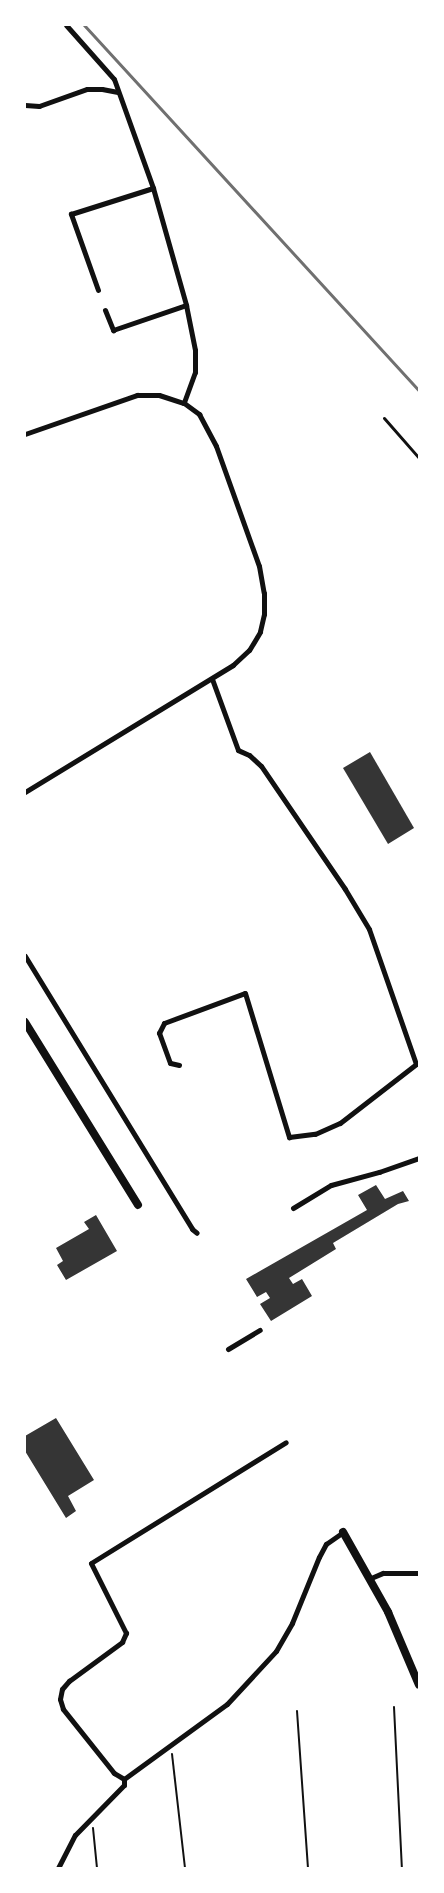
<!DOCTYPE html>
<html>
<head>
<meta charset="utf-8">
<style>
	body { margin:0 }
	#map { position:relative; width:444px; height:1893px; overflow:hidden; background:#fff; font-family:Raleway,sans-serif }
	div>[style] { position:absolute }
	.building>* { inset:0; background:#353535 }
	.path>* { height:2px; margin:-1px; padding:0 1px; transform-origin:1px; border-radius:1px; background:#111 }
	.service>* { height:3px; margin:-1.5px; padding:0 1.5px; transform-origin:1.5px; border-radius:1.5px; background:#111 }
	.minor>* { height:5px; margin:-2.5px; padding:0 2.5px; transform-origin:2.5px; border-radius:2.5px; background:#111 }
	.tertiary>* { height:8px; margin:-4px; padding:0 4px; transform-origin:4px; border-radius:4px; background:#111 }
	.rail>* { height:3px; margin:-1.5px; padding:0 1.5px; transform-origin:1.5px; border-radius:1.5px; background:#707070 }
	span { translate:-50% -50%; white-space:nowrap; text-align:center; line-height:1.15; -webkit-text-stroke:5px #fff; paint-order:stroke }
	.frame { position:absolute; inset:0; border:26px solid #fff; pointer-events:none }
</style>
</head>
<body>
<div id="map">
	<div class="building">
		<i style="clip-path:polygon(370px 752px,414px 828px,388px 844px,343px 768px)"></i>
		<i style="clip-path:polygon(376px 1185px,385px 1199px,403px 1191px,409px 1201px,398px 1204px,333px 1243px,336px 1249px,289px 1278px,293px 1284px,302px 1279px,312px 1296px,271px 1321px,260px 1304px,270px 1298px,266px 1292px,257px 1297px,246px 1279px,367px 1210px,358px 1195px)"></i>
		<i style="clip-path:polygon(96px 1215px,117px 1251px,66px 1280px,57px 1265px,63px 1261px,56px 1248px,89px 1229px,84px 1222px)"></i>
		<i style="clip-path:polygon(56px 1418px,94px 1480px,68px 1496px,76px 1511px,66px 1518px,25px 1451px,25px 1436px)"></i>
	</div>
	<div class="path">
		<i style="left:394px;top:1707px;width:161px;rotate:87.2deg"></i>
		<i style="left:297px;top:1711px;width:157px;rotate:86deg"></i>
		<i style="left:172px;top:1754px;width:115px;rotate:83.5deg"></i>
		<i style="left:93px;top:1828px;width:40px;rotate:84.3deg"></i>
	</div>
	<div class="service">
		<i style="left:384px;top:418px;width:53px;rotate:48.8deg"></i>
	</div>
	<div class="minor">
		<i style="left:66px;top:25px;width:72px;rotate:48.4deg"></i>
		<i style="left:114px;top:79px;width:116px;rotate:70.3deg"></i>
		<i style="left:153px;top:188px;width:122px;rotate:74.2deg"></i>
		<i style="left:186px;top:305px;width:46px;rotate:78.7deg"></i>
		<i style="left:195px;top:350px;width:22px;rotate:90deg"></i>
		<i style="left:195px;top:372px;width:33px;rotate:110deg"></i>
		<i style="left:25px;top:105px;width:14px;rotate:4deg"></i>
		<i style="left:39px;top:106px;width:51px;rotate:-19.5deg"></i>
		<i style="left:87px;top:89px;width:15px"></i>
		<i style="left:102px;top:89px;width:16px;rotate:11deg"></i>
		<i style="left:98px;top:290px;width:81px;rotate:-109.6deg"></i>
		<i style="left:71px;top:214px;width:86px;rotate:-17.6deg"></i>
		<i style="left:105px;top:310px;width:22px;rotate:68deg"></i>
		<i style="left:113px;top:330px;width:77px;rotate:-18.9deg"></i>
		<i style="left:25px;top:434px;width:119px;rotate:-19.2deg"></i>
		<i style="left:137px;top:395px;width:22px"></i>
		<i style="left:159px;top:395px;width:26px;rotate:18deg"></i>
		<i style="left:184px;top:403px;width:19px;rotate:36deg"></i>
		<i style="left:199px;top:414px;width:36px;rotate:62deg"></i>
		<i style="left:216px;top:446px;width:127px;rotate:70.3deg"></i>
		<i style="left:259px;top:566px;width:27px;rotate:80deg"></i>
		<i style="left:264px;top:593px;width:21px;rotate:90deg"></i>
		<i style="left:264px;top:614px;width:18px;rotate:103deg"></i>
		<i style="left:260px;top:632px;width:21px;rotate:121deg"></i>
		<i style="left:249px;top:650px;width:22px;rotate:137deg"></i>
		<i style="left:233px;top:665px;width:244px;rotate:148.6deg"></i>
		<i style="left:25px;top:956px;width:320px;rotate:58.5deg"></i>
		<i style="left:192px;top:1229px;width:6px;rotate:39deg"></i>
		<i style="left:179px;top:1065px;width:9px;rotate:-167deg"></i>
		<i style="left:170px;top:1063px;width:32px;rotate:-110deg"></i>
		<i style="left:159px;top:1033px;width:11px;rotate:-63deg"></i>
		<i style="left:164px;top:1023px;width:86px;rotate:-20.3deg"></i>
		<i style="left:245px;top:993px;width:151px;rotate:73deg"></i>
		<i style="left:289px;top:1137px;width:26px;rotate:-7deg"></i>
		<i style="left:315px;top:1134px;width:27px;rotate:-24deg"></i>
		<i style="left:340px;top:1123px;width:96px;rotate:-37.8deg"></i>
		<i style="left:416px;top:1064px;width:143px;rotate:-109.2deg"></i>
		<i style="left:369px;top:929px;width:47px;rotate:-121deg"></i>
		<i style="left:345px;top:889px;width:149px;rotate:-124.3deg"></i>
		<i style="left:261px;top:766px;width:16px;rotate:-137deg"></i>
		<i style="left:249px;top:755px;width:12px;rotate:-156deg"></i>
		<i style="left:238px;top:750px;width:76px;rotate:-110.1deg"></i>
		<i style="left:293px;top:1208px;width:44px;rotate:-31.2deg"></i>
		<i style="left:331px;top:1185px;width:50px;rotate:-15.2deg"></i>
		<i style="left:379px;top:1172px;width:42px;rotate:-19.3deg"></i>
		<i style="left:228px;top:1349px;width:37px;rotate:-31deg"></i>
		<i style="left:371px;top:1578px;width:13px;rotate:-23deg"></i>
		<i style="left:383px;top:1573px;width:36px"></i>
		<i style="left:124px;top:1779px;width:12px;rotate:-149deg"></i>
		<i style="left:114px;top:1773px;width:82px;rotate:-128.6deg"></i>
		<i style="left:63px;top:1709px;width:10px;rotate:-107deg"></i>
		<i style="left:60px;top:1699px;width:10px;rotate:-79deg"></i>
		<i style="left:62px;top:1689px;width:11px;rotate:-49deg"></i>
		<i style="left:69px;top:1681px;width:66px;rotate:-36.3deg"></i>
		<i style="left:122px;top:1642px;width:10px;rotate:-66deg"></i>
		<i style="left:126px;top:1633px;width:78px;rotate:-116.6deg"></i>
		<i style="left:91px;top:1563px;width:229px;rotate:-31.8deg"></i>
		<i style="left:124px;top:1779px;width:127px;rotate:-36.1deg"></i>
		<i style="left:227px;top:1704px;width:72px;rotate:-47.2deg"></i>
		<i style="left:276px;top:1651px;width:32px;rotate:-60deg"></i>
		<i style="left:292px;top:1623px;width:71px;rotate:-67.8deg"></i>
		<i style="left:319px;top:1557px;width:15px;rotate:-62deg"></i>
		<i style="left:326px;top:1544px;width:21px;rotate:-35deg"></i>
		<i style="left:58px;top:1868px;width:37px;rotate:-63deg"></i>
		<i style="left:75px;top:1835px;width:70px;rotate:-45.6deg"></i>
		<i style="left:124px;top:1785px;width:6px;rotate:-90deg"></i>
	</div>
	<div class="tertiary">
		<i style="left:25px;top:1022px;width:215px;rotate:58.3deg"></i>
		<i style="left:343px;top:1532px;width:92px;rotate:60.6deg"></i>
		<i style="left:388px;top:1612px;width:79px;rotate:67deg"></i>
	</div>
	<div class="rail">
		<i style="left:84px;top:25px;width:495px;rotate:47.5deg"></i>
	</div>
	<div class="frame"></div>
</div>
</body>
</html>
